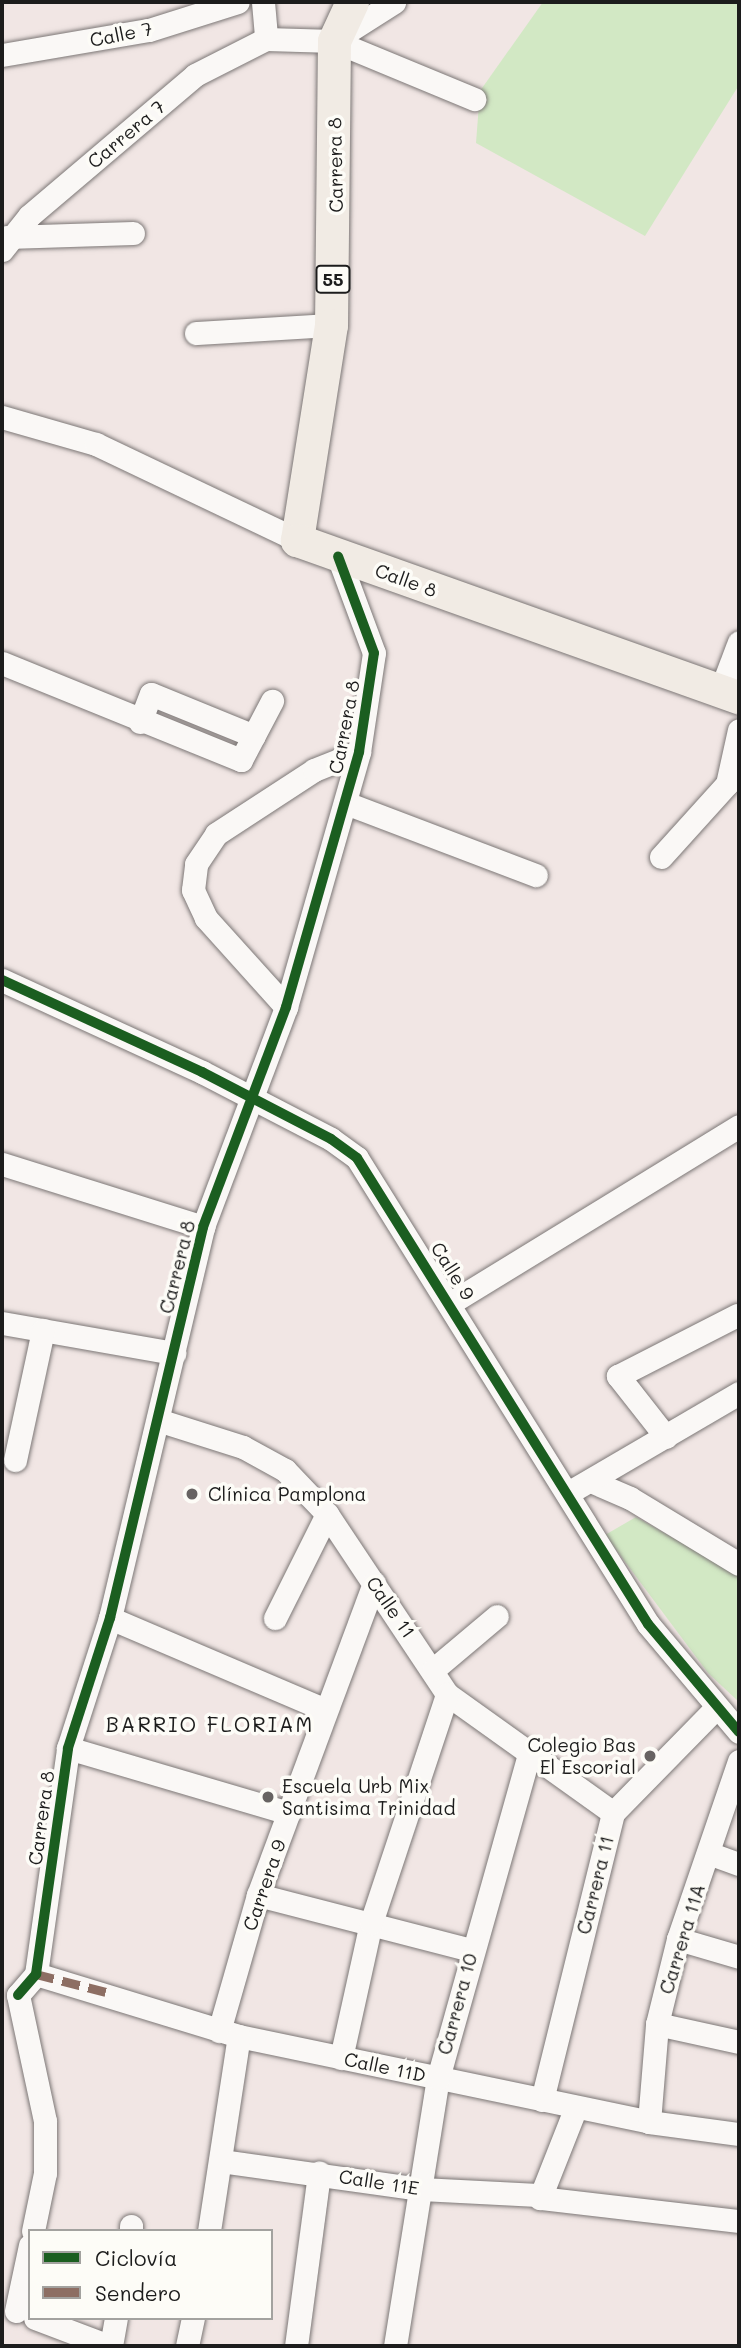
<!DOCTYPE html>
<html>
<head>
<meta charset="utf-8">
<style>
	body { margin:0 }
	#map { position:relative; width:741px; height:2348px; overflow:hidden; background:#f1e6e4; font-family:Mali,sans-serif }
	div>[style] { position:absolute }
	.green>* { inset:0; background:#d2e8c4 }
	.roads { filter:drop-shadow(0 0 2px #7c7776) drop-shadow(0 0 2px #7c7776) }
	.minor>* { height:23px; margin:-11.5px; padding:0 11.5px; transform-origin:11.5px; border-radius:11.5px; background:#faf8f6 }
	.highway>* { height:33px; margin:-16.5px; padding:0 16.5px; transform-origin:16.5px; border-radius:16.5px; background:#f1ebe4 }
	.quiet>* { height:9px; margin-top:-4.5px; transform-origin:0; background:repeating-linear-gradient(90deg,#8d6e63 0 18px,transparent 0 27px) }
	.cycleway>* { height:10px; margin:-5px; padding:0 5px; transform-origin:5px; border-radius:5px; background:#1b5e20 }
	.dots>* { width:19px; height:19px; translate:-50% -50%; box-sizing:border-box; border:4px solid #fdfcf7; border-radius:50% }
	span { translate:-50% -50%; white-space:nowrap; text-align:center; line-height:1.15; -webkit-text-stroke:7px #fdfcf7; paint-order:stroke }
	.shield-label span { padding:2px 5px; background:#fdfcf7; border:2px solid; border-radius:5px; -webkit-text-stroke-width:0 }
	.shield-label { font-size:18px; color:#1c1c1c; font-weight:700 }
	.street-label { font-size:19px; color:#1c1c1c }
	.poi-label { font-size:19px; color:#1c1c1c }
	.left { translate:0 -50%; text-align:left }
	.right { translate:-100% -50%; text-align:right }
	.neighbourhood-label { font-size:21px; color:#1c1c1c; letter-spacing:2px }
	.frame { position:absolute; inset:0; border:4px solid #1c1c1c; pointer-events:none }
	.legend { position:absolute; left:28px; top:2229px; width:245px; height:91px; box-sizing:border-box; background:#fdfcf7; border:2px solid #a3a29f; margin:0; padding:9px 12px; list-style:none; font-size:21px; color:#1c1c1c }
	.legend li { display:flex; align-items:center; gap:14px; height:35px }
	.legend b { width:35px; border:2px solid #a3a29f }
</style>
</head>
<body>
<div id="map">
	<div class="green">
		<i style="clip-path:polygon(543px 2px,739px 2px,739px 85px,645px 236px,476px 143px,480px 91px)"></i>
		<i style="clip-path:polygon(636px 1517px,739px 1575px,739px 1702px,708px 1673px,605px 1535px)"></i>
	</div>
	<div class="roads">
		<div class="minor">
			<i style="left:263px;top:2px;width:37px;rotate:85deg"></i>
			<i style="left:336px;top:39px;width:69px;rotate:-32.5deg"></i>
			<i style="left:2px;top:55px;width:149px;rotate:-9.7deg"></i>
			<i style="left:149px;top:30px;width:93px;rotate:-17.5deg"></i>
			<i style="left:7px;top:237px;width:126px;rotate:-1.8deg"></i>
			<i style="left:2px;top:250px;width:43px;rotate:-51.5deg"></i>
			<i style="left:29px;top:216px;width:218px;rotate:-40.3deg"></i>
			<i style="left:195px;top:75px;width:80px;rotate:-26.9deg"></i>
			<i style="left:266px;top:39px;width:68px;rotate:1.7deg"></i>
			<i style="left:334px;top:41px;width:152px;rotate:22.5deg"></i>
			<i style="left:196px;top:333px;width:135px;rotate:-3.4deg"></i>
			<i style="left:2px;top:417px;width:98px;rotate:16deg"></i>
			<i style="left:96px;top:444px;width:223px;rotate:25.5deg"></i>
			<i style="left:2px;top:663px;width:258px;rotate:22.1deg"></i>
			<i style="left:241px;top:760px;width:67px;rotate:-62.3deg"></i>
			<i style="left:720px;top:692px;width:53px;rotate:-69.2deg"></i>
			<i style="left:140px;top:722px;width:30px;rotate:-69deg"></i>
			<i style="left:151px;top:694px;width:111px;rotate:22.2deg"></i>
			<i style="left:346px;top:803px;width:203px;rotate:20.8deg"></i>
			<i style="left:661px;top:857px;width:98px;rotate:-47.9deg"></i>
			<i style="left:727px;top:784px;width:55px;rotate:-77.5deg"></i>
			<i style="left:2px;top:980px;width:220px;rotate:24.7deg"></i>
			<i style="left:202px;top:1072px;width:145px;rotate:27.4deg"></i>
			<i style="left:331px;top:1139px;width:32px;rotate:36deg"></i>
			<i style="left:357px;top:1158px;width:549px;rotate:58.02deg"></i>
			<i style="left:648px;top:1624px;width:141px;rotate:49.9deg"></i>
			<i style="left:286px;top:1007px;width:120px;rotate:-132deg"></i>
			<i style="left:206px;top:918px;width:31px;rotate:-115deg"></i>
			<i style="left:193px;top:890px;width:26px;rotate:-83deg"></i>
			<i style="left:196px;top:864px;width:36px;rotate:-56deg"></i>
			<i style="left:216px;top:834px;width:117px;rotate:-33.1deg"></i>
			<i style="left:314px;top:770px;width:48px;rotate:-21.8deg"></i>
			<i style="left:2px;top:1164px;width:211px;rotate:17.4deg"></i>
			<i style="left:452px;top:1302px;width:337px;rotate:-31.5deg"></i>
			<i style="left:2px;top:1323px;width:175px;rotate:9.9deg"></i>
			<i style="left:161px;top:1421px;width:86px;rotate:17.6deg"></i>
			<i style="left:243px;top:1447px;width:48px;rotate:28.7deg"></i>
			<i style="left:285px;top:1470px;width:61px;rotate:46.3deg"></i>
			<i style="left:327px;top:1514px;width:216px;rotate:56.3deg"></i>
			<i style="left:447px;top:1694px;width:204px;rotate:35.6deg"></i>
			<i style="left:666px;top:1437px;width:78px;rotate:-128.2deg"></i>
			<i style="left:618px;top:1376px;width:134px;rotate:-27.1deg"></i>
			<i style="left:15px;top:1460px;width:133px;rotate:-77.8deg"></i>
			<i style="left:593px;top:1482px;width:40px;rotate:23.4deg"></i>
			<i style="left:630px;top:1498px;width:127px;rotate:31.2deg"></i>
			<i style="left:568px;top:1493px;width:198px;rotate:-30.3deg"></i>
			<i style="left:110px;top:1618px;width:232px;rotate:23.1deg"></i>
			<i style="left:275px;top:1618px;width:116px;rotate:-63.4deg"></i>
			<i style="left:434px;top:1669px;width:82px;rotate:-40.1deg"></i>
			<i style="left:68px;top:1748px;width:230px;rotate:16.4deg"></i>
			<i style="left:711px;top:1854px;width:30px;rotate:20deg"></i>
			<i style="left:258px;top:1895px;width:220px;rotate:14.5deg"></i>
			<i style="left:678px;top:1939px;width:64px;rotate:16.4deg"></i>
			<i style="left:36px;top:1974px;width:212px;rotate:17deg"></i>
			<i style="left:239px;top:2036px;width:419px;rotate:11.8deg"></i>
			<i style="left:649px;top:2122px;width:91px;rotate:7.6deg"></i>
			<i style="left:18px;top:1995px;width:28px;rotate:-49deg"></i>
			<i style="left:36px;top:1974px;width:228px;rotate:-81.9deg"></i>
			<i style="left:68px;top:1748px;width:137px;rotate:-72.1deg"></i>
			<i style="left:110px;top:1618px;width:402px;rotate:-76.6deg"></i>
			<i style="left:203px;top:1227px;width:235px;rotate:-69.3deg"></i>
			<i style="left:286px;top:1007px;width:265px;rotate:-74deg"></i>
			<i style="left:359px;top:752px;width:100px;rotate:-81.4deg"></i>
			<i style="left:374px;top:653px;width:103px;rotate:-110.4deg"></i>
			<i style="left:18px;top:1995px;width:129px;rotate:77.9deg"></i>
			<i style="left:45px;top:2121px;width:52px;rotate:90deg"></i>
			<i style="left:45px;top:2173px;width:59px;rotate:101.7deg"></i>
			<i style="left:657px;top:2024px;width:84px;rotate:12.4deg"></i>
			<i style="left:219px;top:2031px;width:141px;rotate:-74deg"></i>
			<i style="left:258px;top:1895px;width:333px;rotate:-69.6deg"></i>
			<i style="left:341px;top:2058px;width:138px;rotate:-77.5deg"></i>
			<i style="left:371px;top:1923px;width:241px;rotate:-71.6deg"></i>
			<i style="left:542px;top:2100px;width:296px;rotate:-76.1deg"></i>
			<i style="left:613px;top:1813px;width:147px;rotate:-45.6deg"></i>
			<i style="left:576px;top:2107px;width:98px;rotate:111.6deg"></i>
			<i style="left:540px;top:2198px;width:200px;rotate:6.6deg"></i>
			<i style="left:649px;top:2122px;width:98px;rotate:-85.3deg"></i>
			<i style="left:657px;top:2024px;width:88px;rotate:-76.1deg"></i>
			<i style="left:678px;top:1939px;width:188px;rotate:-71.1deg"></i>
			<i style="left:221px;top:2161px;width:202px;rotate:8deg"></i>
			<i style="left:421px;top:2189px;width:117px;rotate:2.9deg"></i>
			<i style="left:131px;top:2231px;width:5px;rotate:-90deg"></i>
			<i style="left:209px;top:2231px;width:197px;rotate:-81.3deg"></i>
			<i style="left:16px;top:2311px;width:67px;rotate:-78deg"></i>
			<i style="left:35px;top:2318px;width:79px;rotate:20.7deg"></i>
			<i style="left:111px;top:2346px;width:28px;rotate:-80deg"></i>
			<i style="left:187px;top:2346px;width:29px;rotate:-78deg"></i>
			<i style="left:296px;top:2346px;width:175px;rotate:-82.4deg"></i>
			<i style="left:395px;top:2346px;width:271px;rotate:-80.9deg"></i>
			<i style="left:438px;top:2078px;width:340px;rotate:-74.3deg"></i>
		</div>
		<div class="highway">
			<i style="left:352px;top:2px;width:43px;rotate:114.8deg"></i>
			<i style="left:334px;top:41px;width:284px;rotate:90.6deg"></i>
			<i style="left:331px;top:325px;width:218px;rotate:99deg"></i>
			<i style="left:297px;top:540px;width:469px;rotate:19.6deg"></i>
		</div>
	</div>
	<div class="quiet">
		<i style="left:36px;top:1974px;width:72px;rotate:14.4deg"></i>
	</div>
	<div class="cycleway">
		<i style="left:2px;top:980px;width:220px;rotate:24.7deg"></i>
		<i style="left:202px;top:1072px;width:145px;rotate:27.4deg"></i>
		<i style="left:331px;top:1139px;width:32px;rotate:36deg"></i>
		<i style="left:357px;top:1158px;width:549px;rotate:58.02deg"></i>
		<i style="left:648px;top:1624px;width:141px;rotate:49.9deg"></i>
		<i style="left:18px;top:1995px;width:28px;rotate:-49deg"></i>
		<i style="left:36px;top:1974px;width:228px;rotate:-81.9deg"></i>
		<i style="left:68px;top:1748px;width:137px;rotate:-72.1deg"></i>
		<i style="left:110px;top:1618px;width:402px;rotate:-76.6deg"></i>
		<i style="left:203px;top:1227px;width:235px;rotate:-69.3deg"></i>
		<i style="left:286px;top:1007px;width:265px;rotate:-74deg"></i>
		<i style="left:359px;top:752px;width:100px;rotate:-81.4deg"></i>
		<i style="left:374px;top:653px;width:103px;rotate:-110.4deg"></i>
	</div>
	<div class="dots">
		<i style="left:192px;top:1494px;background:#676362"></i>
		<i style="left:650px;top:1756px;background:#676362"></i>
		<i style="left:268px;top:1797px;background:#676362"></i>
	</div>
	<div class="shield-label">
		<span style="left:333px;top:279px">55</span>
	</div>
	<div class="street-label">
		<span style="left:121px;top:34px;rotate:-11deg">Calle 7</span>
		<span style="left:126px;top:134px;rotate:-40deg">Carrera 7</span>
		<span style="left:335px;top:165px;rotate:-91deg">Carrera 8</span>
		<span style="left:406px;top:580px;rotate:20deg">Calle 8</span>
		<span style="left:344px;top:727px;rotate:-79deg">Carrera 8</span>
		<span style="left:177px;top:1267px;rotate:-76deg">Carrera 8</span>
		<span style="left:453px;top:1271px;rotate:58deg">Calle 9</span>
		<span style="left:391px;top:1607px;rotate:55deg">Calle 11</span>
		<span style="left:41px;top:1818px;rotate:-82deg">Carrera 8</span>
		<span style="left:264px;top:1885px;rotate:-71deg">Carrera 9</span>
		<span style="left:595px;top:1885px;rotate:-76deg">Carrera 11</span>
		<span style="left:682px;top:1939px;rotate:-73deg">Carrera 11A</span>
		<span style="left:457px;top:2004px;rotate:-75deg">Carrera 10</span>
		<span style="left:385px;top:2067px;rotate:12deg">Calle 11D</span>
		<span style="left:379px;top:2182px;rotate:9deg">Calle 11E</span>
	</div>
	<div class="poi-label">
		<span class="left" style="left:208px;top:1494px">Clínica Pamplona</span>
		<span class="right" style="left:636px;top:1756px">Colegio Bas<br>El Escorial</span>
		<span class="left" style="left:282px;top:1797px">Escuela Urb Mix<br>Santisima Trinidad</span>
	</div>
	<div class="neighbourhood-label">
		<span style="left:210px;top:1724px">BARRIO FLORIAM</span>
	</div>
	<div class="frame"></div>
	<ul class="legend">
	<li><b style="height:9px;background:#1b5e20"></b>Ciclovía</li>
	<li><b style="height:9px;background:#8d6e63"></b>Sendero</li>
	</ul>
</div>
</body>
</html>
